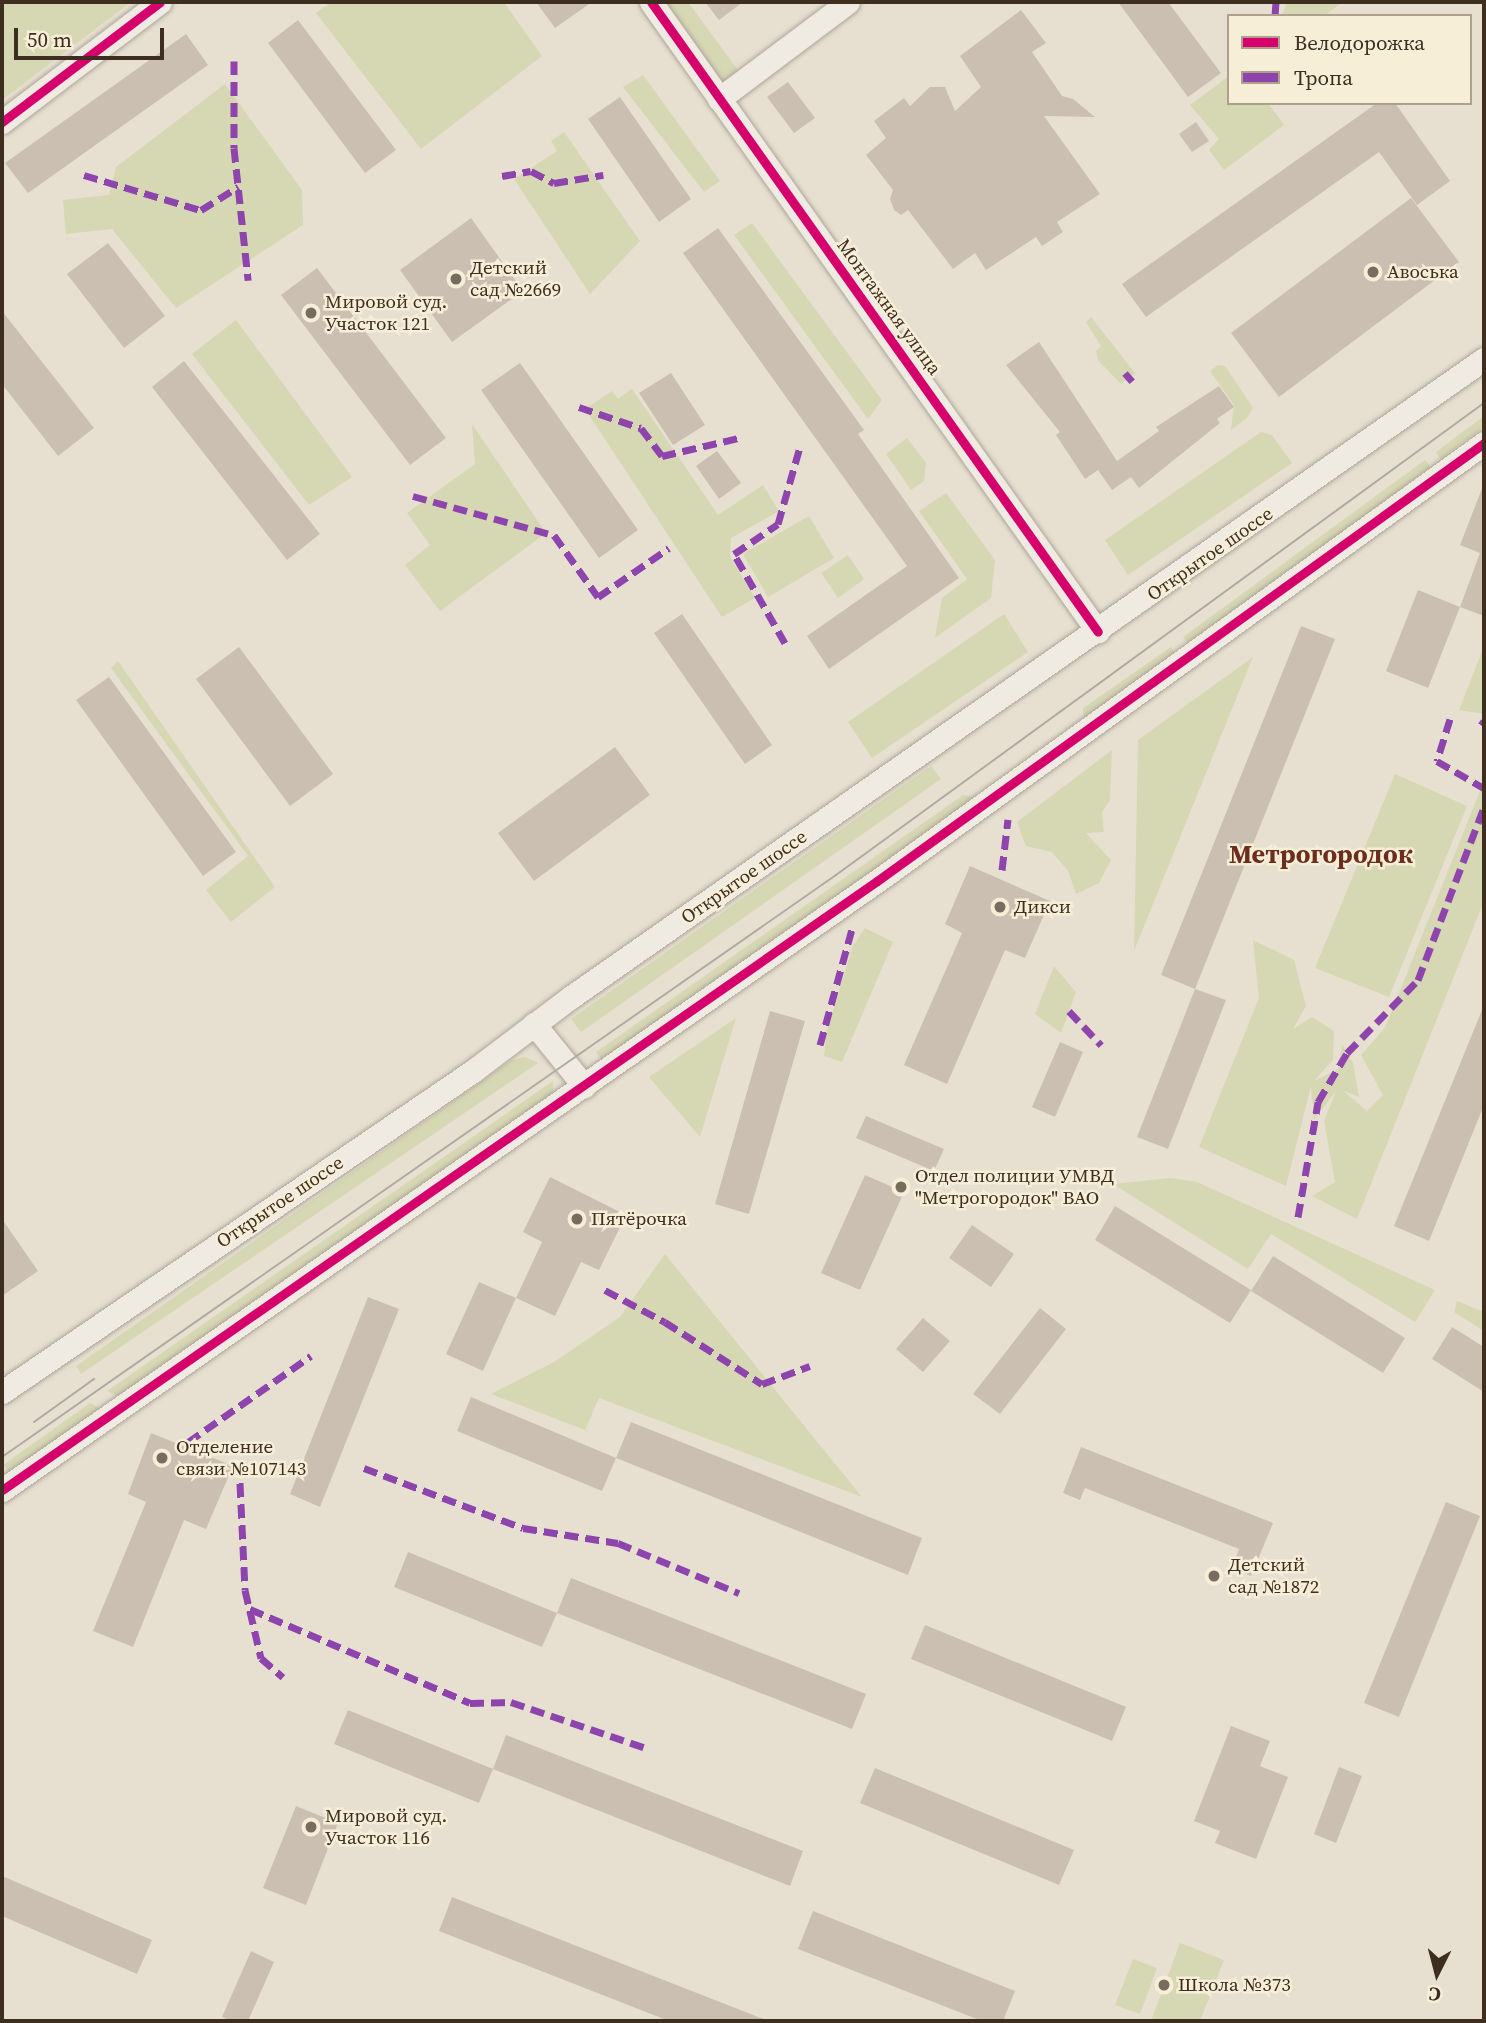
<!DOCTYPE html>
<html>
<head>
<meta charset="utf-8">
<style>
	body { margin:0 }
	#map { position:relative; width:1486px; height:2023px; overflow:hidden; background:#e7e0d1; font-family:"Source Serif 4",serif }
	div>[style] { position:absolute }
	.green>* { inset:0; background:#d6d7b3 }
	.building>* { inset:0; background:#cbbfb2 }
	.roads { filter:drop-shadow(0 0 2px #ada599) drop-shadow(0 0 2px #ada599) }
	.minor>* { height:23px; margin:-11.5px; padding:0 11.5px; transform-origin:11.5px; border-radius:11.5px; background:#efebe3 }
	.tram>* { height:2px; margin:-1px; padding:0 1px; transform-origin:1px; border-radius:1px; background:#afaaa2 }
	.quiet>* { height:7px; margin-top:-3.5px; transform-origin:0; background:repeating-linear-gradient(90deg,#8e44ad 0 14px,transparent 0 21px) }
	.cycleway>* { height:9px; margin:-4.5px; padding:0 4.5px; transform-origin:4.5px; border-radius:4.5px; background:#d6006c }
	.dots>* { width:19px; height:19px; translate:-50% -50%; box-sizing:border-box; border:4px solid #f7eed8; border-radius:50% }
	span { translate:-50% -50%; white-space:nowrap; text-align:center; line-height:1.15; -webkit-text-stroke:5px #f7eed8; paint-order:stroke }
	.poi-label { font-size:19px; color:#3d2e20 }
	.left { translate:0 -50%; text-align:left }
	.street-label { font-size:19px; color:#3d2e20 }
	.district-label { font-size:26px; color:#6b2e1e; font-weight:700 }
	.frame { position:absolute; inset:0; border:4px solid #3d2e20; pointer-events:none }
	.legend { position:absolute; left:1227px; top:14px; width:245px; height:91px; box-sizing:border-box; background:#f7eed8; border:2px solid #ada18e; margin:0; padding:9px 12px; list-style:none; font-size:21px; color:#3d2e20 }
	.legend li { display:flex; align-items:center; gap:14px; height:35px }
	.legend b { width:35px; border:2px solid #ada18e }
	.north { position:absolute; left:1402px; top:1939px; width:70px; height:70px; -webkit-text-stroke:5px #f7eed8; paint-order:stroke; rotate:186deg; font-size:19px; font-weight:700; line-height:28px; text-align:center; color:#3d2e20 }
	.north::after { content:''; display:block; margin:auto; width:24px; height:32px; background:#3d2e20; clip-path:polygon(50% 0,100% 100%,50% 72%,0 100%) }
	.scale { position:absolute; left:14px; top:28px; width:150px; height:32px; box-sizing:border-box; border:4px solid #3d2e20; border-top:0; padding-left:9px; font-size:21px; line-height:24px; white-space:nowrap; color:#3d2e20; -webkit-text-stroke:5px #f7eed8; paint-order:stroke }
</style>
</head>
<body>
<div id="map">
	<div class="green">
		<i style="clip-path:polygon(2px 2px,131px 2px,2px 100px)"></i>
		<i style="clip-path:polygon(331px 2px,504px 2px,542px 56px,421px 149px,316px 13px)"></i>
		<i style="clip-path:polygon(664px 2px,688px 2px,740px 73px,722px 85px)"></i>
		<i style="clip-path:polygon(1287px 2px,1333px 2px,1340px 4px,1324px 16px,1282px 16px)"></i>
		<i style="clip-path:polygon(643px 75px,720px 181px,704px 192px,623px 87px)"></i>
		<i style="clip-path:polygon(1229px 76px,1229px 103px,1268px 103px,1284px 125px,1224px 170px,1209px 150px,1219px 139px,1190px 105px)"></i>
		<i style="clip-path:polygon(225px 84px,302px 190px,303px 225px,176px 308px,112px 229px,66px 234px,63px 200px,109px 195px,116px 167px)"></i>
		<i style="clip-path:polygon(564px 132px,640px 241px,590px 294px,514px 179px,557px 151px,551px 141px)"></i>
		<i style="clip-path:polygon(752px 223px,882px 400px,868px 419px,734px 235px)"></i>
		<i style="clip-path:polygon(1091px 317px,1135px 373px,1121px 384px,1098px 360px,1096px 351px,1101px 346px,1086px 322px)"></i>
		<i style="clip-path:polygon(236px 320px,352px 477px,309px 505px,192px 354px)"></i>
		<i style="clip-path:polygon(1218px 365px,1225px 366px,1253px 408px,1247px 418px,1231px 430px,1234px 405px,1210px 371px)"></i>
		<i style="clip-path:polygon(632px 389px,718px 515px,763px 485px,779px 511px,731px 538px,730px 557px,755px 598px,722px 617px,585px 409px,612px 391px,618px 399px)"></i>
		<i style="clip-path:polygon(1484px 416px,1484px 427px,1440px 459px,1436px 452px)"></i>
		<i style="clip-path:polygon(472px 424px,546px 533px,440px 611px,405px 565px,430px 545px,407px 513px,475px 464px)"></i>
		<i style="clip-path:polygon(1261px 432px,1272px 435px,1292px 463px,1128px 575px,1105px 540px)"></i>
		<i style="clip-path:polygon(907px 438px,926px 463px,924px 481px,911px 490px,886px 454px)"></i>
		<i style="clip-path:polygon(1425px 460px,1431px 467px,1189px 645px,1183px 637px)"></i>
		<i style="clip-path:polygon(946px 493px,995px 560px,991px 598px,935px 638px,942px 598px,967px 579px,919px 511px)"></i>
		<i style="clip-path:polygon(809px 516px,834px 558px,768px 597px,743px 554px)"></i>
		<i style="clip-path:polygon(848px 555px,864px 579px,838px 598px,821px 573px)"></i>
		<i style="clip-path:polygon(1004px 614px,1028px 652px,872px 758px,848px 722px)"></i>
		<i style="clip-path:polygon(1171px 647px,1176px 655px,1084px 722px,1083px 708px)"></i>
		<i style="clip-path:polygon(1483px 649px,1484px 714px,1459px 710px)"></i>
		<i style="clip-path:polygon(1253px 657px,1134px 951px,1138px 740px)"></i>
		<i style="clip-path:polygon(118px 661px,275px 887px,231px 922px,206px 890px,248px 856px,111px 668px)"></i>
		<i style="clip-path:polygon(1112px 750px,1110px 800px,1102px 812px,1104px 832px,1086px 833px,1111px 860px,1099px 883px,1076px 894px,1068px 871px,1052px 852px,1026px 846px,1017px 822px)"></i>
		<i style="clip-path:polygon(931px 766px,941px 779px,581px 1032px,571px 1019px)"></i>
		<i style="clip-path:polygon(1395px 774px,1467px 806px,1389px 997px,1315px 968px)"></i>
		<i style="clip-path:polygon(1484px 781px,1484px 901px,1357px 1219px,1312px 1196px,1335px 1182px,1324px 1121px,1336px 1091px,1314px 1120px,1311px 1086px,1286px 1186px,1199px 1147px,1259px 998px,1253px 940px,1294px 960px,1306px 1006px,1293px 1029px,1312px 1017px,1334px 1031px,1333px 1060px,1314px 1081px,1338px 1069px,1342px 1044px,1353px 1063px,1359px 1097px,1342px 1090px,1367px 1111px,1383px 1095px,1361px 1055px,1385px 1028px)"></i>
		<i style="clip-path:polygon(963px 795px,978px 798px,602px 1060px,596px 1052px)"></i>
		<i style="clip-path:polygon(865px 928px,893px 942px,842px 1062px,824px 1056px,827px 1030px,853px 946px)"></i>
		<i style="clip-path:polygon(1054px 966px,1076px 992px,1061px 1033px,1035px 1014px)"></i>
		<i style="clip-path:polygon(736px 1018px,700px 1137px,649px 1077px)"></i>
		<i style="clip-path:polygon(525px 1057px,538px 1063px,81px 1374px,76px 1366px,512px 1060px)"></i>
		<i style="clip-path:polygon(553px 1081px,553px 1094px,118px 1396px,107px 1391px)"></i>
		<i style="clip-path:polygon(1171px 1178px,1197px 1182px,1435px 1290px,1415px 1322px,1271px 1234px,1248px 1269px,1113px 1184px)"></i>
		<i style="clip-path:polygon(665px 1254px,862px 1497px,599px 1398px,585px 1430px,491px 1394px,554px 1362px,620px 1317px)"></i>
		<i style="clip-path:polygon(1457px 1301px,1484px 1312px,1484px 1331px,1454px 1312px)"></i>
		<i style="clip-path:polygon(90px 1403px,101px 1409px,9px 1472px,3px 1465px)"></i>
		<i style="clip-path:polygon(1180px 1943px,1224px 1960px,1200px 2021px,1151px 2021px)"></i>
		<i style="clip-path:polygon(1133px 1959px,1157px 1968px,1140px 2014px,1115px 2005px)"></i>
	</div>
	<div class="building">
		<i style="clip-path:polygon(536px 2px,592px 2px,555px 28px)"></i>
		<i style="clip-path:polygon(705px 2px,743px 2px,719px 20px)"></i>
		<i style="clip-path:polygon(1118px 2px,1168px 2px,1221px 73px,1188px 97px)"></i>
		<i style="clip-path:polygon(1021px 10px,1046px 43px,1032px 52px,1062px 96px,1073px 99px,1095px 117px,1044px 116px,1100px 194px,1057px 222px,1063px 232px,1042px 246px,1036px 237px,986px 270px,975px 253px,953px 269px,908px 210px,901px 215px,894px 210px,890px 199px,893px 190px,866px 155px,886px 138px,874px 121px,904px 98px,910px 106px,930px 87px,945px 87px,955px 111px,981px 87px,960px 56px)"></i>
		<i style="clip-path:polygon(298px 20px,396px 150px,365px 173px,268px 43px)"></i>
		<i style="clip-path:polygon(186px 34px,208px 65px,28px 193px,5px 163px)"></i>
		<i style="clip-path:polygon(788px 82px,815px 118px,794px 133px,767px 97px)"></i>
		<i style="clip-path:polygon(620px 97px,691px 199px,659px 222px,588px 119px)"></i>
		<i style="clip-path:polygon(1377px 103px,1395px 103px,1450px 181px,1417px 205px,1379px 152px,1146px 317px,1122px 284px)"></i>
		<i style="clip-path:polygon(1196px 122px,1209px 141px,1192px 152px,1179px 134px)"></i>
		<i style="clip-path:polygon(1411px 198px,1459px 262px,1279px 397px,1231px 333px)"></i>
		<i style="clip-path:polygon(471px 218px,523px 291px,452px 342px,400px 270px)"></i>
		<i style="clip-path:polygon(718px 228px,864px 430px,858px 434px,959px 578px,829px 669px,807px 636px,907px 566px,683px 253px)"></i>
		<i style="clip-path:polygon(108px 243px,165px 316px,124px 348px,67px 274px)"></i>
		<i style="clip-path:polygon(317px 268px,446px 438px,410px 465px,281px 295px)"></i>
		<i style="clip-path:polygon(2px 311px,94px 428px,58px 456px,2px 384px)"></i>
		<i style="clip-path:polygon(1039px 342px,1117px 461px,1159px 431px,1156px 427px,1219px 386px,1234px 407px,1217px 419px,1220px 423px,1139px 488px,1131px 477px,1112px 490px,1098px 470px,1085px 479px,1056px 435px,1060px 432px,1006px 365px)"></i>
		<i style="clip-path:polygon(184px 361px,320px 534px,287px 560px,152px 387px)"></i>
		<i style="clip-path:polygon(520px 363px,638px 530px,599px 558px,481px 390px)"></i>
		<i style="clip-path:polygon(671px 373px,705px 425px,673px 445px,639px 393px)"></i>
		<i style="clip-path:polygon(717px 451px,741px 483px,719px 499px,696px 466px)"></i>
		<i style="clip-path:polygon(1483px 486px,1484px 486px,1484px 616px,1460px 607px,1480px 553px,1460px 545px)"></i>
		<i style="clip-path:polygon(1418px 590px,1460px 607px,1428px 688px,1386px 671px)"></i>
		<i style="clip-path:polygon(682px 614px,772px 745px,745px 764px,654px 633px)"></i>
		<i style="clip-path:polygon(1301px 626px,1335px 639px,1195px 989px,1161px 975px)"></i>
		<i style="clip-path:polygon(239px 647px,333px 774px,290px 806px,196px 679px)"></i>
		<i style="clip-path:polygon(109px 677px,236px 852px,203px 876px,76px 700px)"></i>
		<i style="clip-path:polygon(615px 747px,650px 795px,534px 881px,498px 833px)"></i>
		<i style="clip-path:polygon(970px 866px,1050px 901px,1025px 958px,1005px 950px,947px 1084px,904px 1065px,962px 933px,945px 924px)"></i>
		<i style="clip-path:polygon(1195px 989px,1226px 1000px,1168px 1149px,1137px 1137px)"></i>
		<i style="clip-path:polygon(1484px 1005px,1484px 1105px,1429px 1241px,1394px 1226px)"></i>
		<i style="clip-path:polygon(770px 1011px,805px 1021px,749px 1214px,715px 1204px)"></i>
		<i style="clip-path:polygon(1060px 1042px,1083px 1052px,1055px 1117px,1032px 1107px)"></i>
		<i style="clip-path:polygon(866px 1116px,944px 1149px,934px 1171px,856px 1138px)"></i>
		<i style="clip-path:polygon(865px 1175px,904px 1192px,860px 1290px,821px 1273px)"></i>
		<i style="clip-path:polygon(550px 1177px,626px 1215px,599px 1270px,581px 1262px,555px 1316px,516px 1298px,542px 1242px,523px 1232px)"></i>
		<i style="clip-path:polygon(1115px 1206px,1251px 1290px,1230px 1323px,1095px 1240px)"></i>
		<i style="clip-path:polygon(2px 1219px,38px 1271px,2px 1296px)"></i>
		<i style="clip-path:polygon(972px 1225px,1014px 1254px,991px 1287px,949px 1258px)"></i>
		<i style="clip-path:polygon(1273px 1256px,1405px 1338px,1383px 1373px,1251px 1291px)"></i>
		<i style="clip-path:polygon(479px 1282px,516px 1298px,483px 1371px,446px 1354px)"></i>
		<i style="clip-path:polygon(368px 1297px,399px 1309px,320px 1507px,290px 1494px)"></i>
		<i style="clip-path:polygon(1040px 1308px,1066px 1329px,1000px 1414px,973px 1394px)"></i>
		<i style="clip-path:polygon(923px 1318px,950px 1341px,923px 1372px,896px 1349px)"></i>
		<i style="clip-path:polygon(1452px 1327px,1484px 1347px,1484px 1392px,1432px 1359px)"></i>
		<i style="clip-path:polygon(471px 1397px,616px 1458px,602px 1491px,457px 1431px)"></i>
		<i style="clip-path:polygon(631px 1422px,922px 1538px,908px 1575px,616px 1458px)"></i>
		<i style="clip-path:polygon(151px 1433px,233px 1466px,206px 1529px,184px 1520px,133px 1647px,93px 1631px,146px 1502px,128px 1494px)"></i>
		<i style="clip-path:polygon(1081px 1447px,1273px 1523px,1251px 1576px,1232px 1568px,1239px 1549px,1085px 1488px,1080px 1500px,1063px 1493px)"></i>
		<i style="clip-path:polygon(1446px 1502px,1480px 1516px,1399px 1717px,1364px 1703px)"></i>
		<i style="clip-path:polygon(408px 1552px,557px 1613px,542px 1647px,394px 1587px)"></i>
		<i style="clip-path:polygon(571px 1578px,866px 1694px,852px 1729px,557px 1613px)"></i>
		<i style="clip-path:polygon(925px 1625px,1126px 1707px,1112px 1741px,911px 1659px)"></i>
		<i style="clip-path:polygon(348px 1710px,493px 1769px,479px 1803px,334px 1744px)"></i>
		<i style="clip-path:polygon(1231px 1726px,1270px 1741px,1260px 1766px,1288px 1777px,1256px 1859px,1215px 1843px,1220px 1831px,1194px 1821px)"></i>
		<i style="clip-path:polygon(506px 1735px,803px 1851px,790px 1886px,493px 1769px)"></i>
		<i style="clip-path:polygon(1339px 1767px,1362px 1776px,1336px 1843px,1314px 1834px)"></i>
		<i style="clip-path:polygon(875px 1768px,1074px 1850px,1059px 1885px,860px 1803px)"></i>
		<i style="clip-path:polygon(296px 1806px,338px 1823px,306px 1905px,263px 1888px)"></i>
		<i style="clip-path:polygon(2px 1876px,152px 1940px,137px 1974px,2px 1916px)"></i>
		<i style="clip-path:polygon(452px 1897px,766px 2020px,765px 2021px,669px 2021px,439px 1931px)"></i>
		<i style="clip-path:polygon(813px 1911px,1015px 1991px,1003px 2021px,982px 2021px,798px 1949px)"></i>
		<i style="clip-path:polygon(251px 1951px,274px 1962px,248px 2021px,232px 2021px,222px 2017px)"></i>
	</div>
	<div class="roads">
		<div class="minor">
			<i style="left:651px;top:2px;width:772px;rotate:54.64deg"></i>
			<i style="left:719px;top:99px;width:161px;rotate:-36.9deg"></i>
			<i style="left:2px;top:122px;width:198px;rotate:-37.2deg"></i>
			<i style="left:534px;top:1024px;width:80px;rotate:51.1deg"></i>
			<i style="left:2px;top:1392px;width:570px;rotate:-34.28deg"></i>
			<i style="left:473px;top:1071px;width:123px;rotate:-37.1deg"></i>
			<i style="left:571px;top:997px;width:1114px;rotate:-34.95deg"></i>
			<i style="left:2px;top:1490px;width:1066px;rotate:-34.84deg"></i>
			<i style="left:877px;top:881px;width:749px;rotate:-35.81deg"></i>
		</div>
	</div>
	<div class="tram">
		<i style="left:34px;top:1422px;width:74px;rotate:-35.6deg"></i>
		<i style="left:2px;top:1457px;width:1017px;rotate:-34.91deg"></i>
		<i style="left:836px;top:875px;width:802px;rotate:-36.07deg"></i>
	</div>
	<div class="quiet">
		<i style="left:1275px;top:16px;width:14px;rotate:-86deg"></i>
		<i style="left:234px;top:61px;width:87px;rotate:90deg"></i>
		<i style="left:234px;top:148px;width:133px;rotate:83.9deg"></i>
		<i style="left:84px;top:175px;width:122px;rotate:16.7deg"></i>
		<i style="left:201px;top:210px;width:44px;rotate:-31.9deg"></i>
		<i style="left:502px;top:176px;width:29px;rotate:-10deg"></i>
		<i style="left:531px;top:171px;width:26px;rotate:28deg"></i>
		<i style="left:554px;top:183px;width:50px;rotate:-9.3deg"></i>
		<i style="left:1125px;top:373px;width:11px;rotate:49deg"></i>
		<i style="left:579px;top:407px;width:65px;rotate:18.7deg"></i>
		<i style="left:641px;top:428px;width:35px;rotate:53deg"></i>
		<i style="left:662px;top:456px;width:78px;rotate:-13.3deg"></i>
		<i style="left:413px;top:496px;width:146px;rotate:15.5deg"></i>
		<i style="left:554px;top:535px;width:76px;rotate:54.6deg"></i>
		<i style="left:598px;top:597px;width:86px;rotate:-34.6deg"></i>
		<i style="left:785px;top:643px;width:103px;rotate:-119.8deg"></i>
		<i style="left:734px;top:554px;width:53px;rotate:-34.3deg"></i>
		<i style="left:778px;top:524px;width:80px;rotate:-74.1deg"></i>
		<i style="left:1450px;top:719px;width:44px;rotate:107.2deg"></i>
		<i style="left:1437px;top:761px;width:54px;rotate:29.9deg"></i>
		<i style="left:1481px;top:725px;width:5px;rotate:-53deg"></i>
		<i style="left:1002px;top:870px;width:51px;rotate:-83.3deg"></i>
		<i style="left:1069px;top:1011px;width:47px;rotate:46.7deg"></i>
		<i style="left:820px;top:1045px;width:120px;rotate:-74.6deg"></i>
		<i style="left:1298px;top:1217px;width:117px;rotate:-80.1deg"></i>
		<i style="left:1318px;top:1102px;width:57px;rotate:-59.4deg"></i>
		<i style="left:1347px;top:1053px;width:102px;rotate:-45.8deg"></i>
		<i style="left:1418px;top:980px;width:185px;rotate:-69.1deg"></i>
		<i style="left:605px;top:1290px;width:68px;rotate:28.1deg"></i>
		<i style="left:665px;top:1322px;width:115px;rotate:32.6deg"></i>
		<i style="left:762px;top:1384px;width:51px;rotate:-20.6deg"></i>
		<i style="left:188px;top:1442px;width:150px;rotate:-35deg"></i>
		<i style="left:239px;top:1462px;width:128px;rotate:87.3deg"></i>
		<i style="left:245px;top:1590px;width:70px;rotate:76.8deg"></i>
		<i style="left:261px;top:1658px;width:29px;rotate:41deg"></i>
		<i style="left:364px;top:1468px;width:170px;rotate:20.7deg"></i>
		<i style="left:523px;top:1528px;width:96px;rotate:9deg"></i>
		<i style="left:618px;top:1543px;width:131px;rotate:22.5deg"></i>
		<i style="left:250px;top:1609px;width:239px;rotate:23.1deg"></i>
		<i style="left:470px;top:1703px;width:41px;rotate:-1.4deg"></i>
		<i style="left:511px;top:1702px;width:143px;rotate:18.8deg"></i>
	</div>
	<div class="cycleway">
		<i style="left:651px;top:2px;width:772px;rotate:54.64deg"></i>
		<i style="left:2px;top:122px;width:198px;rotate:-37.2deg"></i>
		<i style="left:2px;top:1490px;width:1066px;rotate:-34.84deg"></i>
		<i style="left:877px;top:881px;width:749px;rotate:-35.81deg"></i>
	</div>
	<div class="dots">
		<i style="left:1373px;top:272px;background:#786c5e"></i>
		<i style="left:456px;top:279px;background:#786c5e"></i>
		<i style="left:311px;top:313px;background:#786c5e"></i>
		<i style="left:1000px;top:907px;background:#786c5e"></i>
		<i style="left:901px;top:1187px;background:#786c5e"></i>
		<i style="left:577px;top:1219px;background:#786c5e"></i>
		<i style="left:162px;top:1458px;background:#786c5e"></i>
		<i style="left:1214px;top:1576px;background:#786c5e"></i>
		<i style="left:311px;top:1827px;background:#786c5e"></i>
		<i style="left:1164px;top:1985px;background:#786c5e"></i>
	</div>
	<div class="poi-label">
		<span class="left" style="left:470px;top:279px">Детский<br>сад №2669</span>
		<span class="left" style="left:1387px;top:272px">Авоська</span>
		<span class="left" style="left:325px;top:313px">Мировой суд.<br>Участок 121</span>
		<span class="left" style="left:1014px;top:907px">Дикси</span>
		<span class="left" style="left:915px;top:1187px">Отдел полиции УМВД<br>"Метрогородок" ВАО</span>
		<span class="left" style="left:591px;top:1219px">Пятёрочка</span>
		<span class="left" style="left:176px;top:1458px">Отделение<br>связи №107143</span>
		<span class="left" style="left:1228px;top:1576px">Детский<br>сад №1872</span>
		<span class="left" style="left:325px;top:1827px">Мировой суд.<br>Участок 116</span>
		<span class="left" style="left:1178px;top:1985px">Школа №373</span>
	</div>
	<div class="street-label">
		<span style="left:889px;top:307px;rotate:54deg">Монтажная улица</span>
		<span style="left:1210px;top:554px;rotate:-35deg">Открытое шоссе</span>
		<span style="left:744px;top:877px;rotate:-35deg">Открытое шоссе</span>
		<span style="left:280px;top:1202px;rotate:-34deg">Открытое шоссе</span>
	</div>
	<div class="district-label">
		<span style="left:1321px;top:855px">Метрогородок</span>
	</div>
	<div class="frame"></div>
	<ul class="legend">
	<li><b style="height:9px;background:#d6006c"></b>Велодорожка</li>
	<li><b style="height:9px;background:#8e44ad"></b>Тропа</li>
	</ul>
	<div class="north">С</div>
	<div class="scale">50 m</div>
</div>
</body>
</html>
